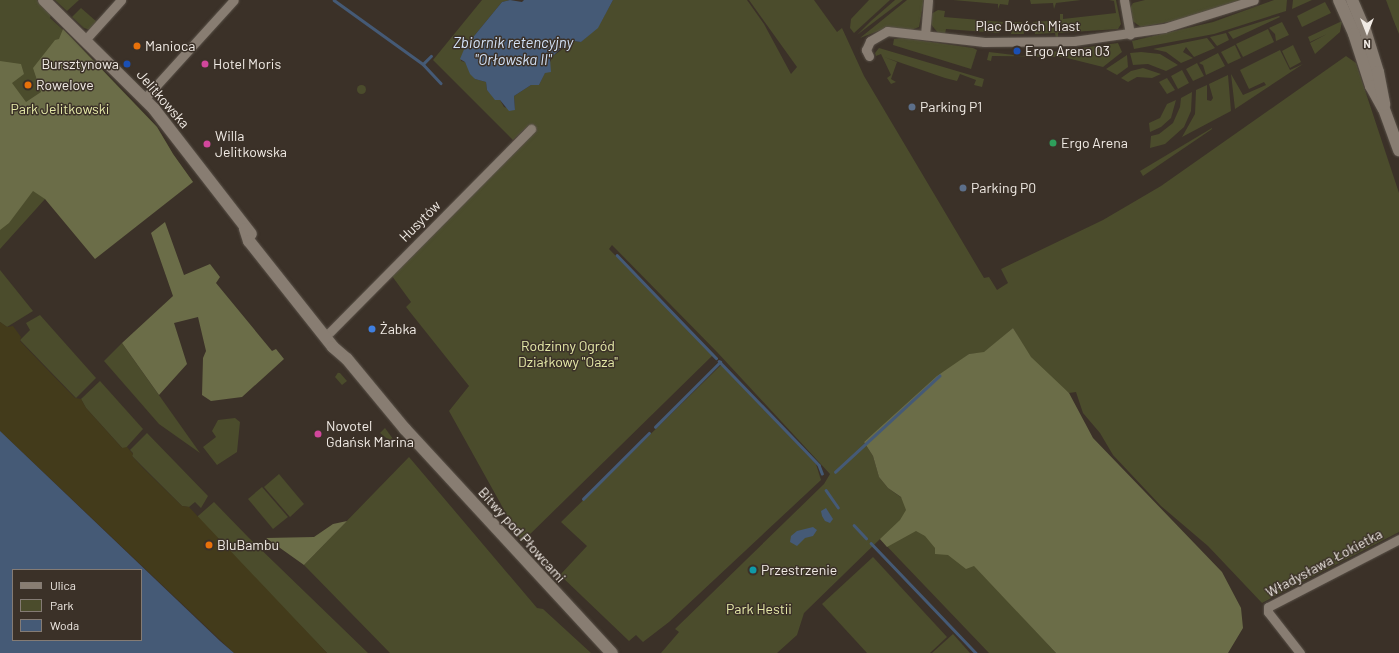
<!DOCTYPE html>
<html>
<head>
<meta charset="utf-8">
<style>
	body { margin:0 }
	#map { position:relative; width:1399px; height:653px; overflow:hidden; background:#3b3128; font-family:Barlow,sans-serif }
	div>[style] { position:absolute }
	.green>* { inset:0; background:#4b4c2c }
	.round { border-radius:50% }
	.forest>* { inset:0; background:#6b6d48 }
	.sand>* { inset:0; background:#433b1b }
	.water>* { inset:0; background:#455a76 }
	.stream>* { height:2.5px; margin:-1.25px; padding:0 1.25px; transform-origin:1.25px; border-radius:1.25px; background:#455a76 }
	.roads { filter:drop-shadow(0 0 1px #585047) drop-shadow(0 0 1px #585047) }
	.minor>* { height:9px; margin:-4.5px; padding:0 4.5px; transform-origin:4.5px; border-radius:4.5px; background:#887d72 }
	.tertiary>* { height:12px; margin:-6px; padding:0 6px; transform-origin:6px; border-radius:6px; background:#887d72 }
	.dots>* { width:11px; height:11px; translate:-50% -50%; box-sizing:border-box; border:2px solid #3b3128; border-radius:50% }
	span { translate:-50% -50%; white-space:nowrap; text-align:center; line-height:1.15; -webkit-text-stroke:3px #3b3128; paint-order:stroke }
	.street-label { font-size:14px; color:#f1ebe5 }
	.poi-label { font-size:14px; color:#f1ebe5 }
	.left { translate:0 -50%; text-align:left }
	.right { translate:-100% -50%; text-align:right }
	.park-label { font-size:14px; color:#e5e9a8 }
	.water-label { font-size:15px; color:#d3e2f7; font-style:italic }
	.legend { position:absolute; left:12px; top:569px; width:130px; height:72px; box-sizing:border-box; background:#3b3128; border:1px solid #847b74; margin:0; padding:5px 7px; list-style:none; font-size:12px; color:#f1ebe5 }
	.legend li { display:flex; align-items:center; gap:8px; height:20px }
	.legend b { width:20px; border:1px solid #847b74 }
	.north { position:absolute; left:1347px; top:12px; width:40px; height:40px; -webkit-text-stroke:3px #3b3128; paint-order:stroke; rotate:180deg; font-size:11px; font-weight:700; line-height:16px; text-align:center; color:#f1ebe5 }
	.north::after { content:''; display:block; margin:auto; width:14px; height:18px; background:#f1ebe5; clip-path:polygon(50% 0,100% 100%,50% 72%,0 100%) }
</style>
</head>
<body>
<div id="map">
	<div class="green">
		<i style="clip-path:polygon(0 0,37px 0,51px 14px,50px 18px,71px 37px,157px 127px,173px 154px,193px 182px,52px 195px,45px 199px,0 249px)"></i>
		<i style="clip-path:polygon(55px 0,79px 0,67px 11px)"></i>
		<i style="clip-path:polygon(482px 0,510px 0,502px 2px,465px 47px,461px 61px,465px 62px,475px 79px,486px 82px,487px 90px,500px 100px,504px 107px,515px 110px,514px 96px,531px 85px,539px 85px,553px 56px,574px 41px,581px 42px,598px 27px,613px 0,747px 0,764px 24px,791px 74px,797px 67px,749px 0,814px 0,837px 32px,842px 28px,864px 76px,984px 278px,989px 277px,997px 290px,1008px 283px,1001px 269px,1103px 220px,1161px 186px,1346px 56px,1356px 63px,1399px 193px,1399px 532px,1262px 603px,1208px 546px,1161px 506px,1113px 455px,1100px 433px,1083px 413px,1076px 392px,1069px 393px,1055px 382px,1030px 357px,1013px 328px,984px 353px,969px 354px,864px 442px,873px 456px,879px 477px,888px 488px,934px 521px,1056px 653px,989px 653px,880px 539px,804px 613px,797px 635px,777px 653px,661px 653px,679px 632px,675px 629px,824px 484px,830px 474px,717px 352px,612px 245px,609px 249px,713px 355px,522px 542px,449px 411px,469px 386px,406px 307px,411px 302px,392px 276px,534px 132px,528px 126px,513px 140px,433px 60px)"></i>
		<i style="clip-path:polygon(869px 0,890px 0,854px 33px,850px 28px,851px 19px)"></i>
		<i style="clip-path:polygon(895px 0,903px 0,857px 35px,871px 21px)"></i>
		<i style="clip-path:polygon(907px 0,924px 0,919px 27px,911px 30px,889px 27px,860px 38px)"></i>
		<i style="clip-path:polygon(953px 0,1009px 0,1008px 5px,1000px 4px,998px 9px,998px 4px)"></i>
		<i style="clip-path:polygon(1030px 0,1081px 0,1056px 3px,1054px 9px,1053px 3px,1031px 4px)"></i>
		<i style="clip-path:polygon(1109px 0,1116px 0,1121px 24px,1118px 29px,1058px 33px,1058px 39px,1056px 39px,1055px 33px,1035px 34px,1033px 22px,1060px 20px,1060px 14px,1063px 14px,1063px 19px,1116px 13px,1114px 1px)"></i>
		<i style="clip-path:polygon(1145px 0,1245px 0,1184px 19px,1141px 27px,1131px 20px,1130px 8px,1133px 3px)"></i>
		<i style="clip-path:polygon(1274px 0,1287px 0,1286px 11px,1214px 34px,1134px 49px,1132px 41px,1213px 22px)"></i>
		<i style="clip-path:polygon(1293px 0,1312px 0,1292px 9px)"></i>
		<i style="clip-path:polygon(1386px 0,1399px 0,1399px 34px,1393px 19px)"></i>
		<i style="clip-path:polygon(1325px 2px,1331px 13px,1302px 27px,1297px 16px)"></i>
		<i style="clip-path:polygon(81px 8px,97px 22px,90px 30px,84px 28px,72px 17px)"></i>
		<i style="clip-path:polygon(938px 10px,945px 11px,944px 17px,1003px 22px,999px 33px,946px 29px,945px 34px,939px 34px,929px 22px,931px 14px)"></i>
		<i style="clip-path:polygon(1280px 17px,1233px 39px,1228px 32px,1279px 16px)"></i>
		<i style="clip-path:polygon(1342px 21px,1340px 32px,1315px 54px,1310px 43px,1327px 34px,1310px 42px,1308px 37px)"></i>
		<i style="clip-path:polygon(1014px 22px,1022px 22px,1024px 34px,1011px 34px)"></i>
		<i style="clip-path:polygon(1282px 22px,1289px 35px,1276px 41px,1275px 34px,1269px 28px)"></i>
		<i style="clip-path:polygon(1268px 29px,1274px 42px,1243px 57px,1236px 44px)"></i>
		<i style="clip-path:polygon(1226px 33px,1229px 40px,1217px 46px,1210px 37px)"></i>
		<i style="clip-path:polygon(903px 38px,973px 48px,977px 50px,971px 69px,893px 45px,894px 39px)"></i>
		<i style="clip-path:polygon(1207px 38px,1215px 48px,1194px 57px,1186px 47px,1183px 52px,1193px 58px,1181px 63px,1166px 52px,1153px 49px)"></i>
		<i style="clip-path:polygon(1118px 43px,1122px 52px,1103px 67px,1063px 57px,992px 56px,991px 61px,987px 60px,989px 52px,1022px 56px)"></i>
		<i style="clip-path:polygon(1235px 45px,1241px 58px,1228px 64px,1221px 52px)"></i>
		<i style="clip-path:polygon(1293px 45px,1301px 62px,1290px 68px,1282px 51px)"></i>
		<i style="clip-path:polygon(879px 48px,984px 79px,982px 87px,974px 85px,976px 80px,960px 74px,957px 81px,945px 78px,884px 57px,897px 62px,891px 79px,896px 82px,891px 84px,887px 78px,891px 75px,881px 54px,876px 56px,875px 53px)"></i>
		<i style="clip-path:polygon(1280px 50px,1290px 70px,1303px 64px,1235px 109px,1231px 74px,1243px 95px,1266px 85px,1264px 82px,1249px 89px,1240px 70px)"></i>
		<i style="clip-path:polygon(1141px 52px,1160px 54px,1178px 65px,1166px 71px,1148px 64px,1133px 65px,1130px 53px)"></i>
		<i style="clip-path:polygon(1218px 53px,1225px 66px,1206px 75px,1203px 65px,1199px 63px)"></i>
		<i style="clip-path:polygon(1127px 55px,1128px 67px,1117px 75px,1106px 69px)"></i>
		<i style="clip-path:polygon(1197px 63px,1204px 76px,1193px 81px,1186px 69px)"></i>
		<i style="clip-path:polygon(1143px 68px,1161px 74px,1152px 78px,1137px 77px,1128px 82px,1121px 78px,1131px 71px)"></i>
		<i style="clip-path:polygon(1182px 70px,1189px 83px,1178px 89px,1171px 76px)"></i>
		<i style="clip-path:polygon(1228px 75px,1231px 111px,1182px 137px,1195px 114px,1196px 90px,1207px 85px,1207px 100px,1211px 101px,1213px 98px,1209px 84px)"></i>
		<i style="clip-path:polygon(1167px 78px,1175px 90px,1167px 94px,1159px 82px)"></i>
		<i class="round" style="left:356.5px;top:84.5px;width:9px;height:9px"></i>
		<i style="clip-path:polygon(1192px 92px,1191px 111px,1184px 127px,1165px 144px,1150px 148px,1151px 136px,1159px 134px,1173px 123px,1180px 107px,1181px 98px)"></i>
		<i style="clip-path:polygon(1176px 100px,1171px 118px,1161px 127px,1150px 132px,1149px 123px,1160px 118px,1167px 104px)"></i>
		<i style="clip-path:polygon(1212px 128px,1212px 129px,1143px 176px,1140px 171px)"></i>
		<i style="clip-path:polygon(0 270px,33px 311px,7px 327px,0 322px)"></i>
		<i style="clip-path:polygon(40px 315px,96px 378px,76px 398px,20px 340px,30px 330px,26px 323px)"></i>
		<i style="clip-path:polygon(122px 343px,200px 453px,159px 424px,104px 361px)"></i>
		<i style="clip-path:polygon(721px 365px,816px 464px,821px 480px,669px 622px,643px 642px,636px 635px,629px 641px,560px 575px,587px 546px,561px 522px)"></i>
		<i style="clip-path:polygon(339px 371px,338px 373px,340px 373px,347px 381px,342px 385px,335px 377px)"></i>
		<i style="clip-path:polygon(100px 381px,143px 429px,124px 450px,86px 408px,81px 399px)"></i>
		<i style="clip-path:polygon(235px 418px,240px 422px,237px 452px,217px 465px,203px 447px,216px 437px,212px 431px,218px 420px)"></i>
		<i style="clip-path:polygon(385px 428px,393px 439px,390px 441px,380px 433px)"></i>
		<i style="clip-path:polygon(147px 433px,208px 496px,201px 508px,195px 502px,189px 507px,182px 506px,132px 456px,133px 453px,130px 450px)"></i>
		<i style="clip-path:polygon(409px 457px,537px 608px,543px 609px,591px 653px,390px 653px,304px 565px)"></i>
		<i style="clip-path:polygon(279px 474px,304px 504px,290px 517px,264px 487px)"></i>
		<i style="clip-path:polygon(262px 487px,288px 517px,273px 529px,248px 499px)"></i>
		<i style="clip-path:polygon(214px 502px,249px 538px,368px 653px,327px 653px,198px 520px,198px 516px)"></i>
		<i style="clip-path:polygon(873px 557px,947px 637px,930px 653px,867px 653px,822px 604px)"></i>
		<i style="clip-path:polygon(953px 634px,970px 653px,932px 653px)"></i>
	</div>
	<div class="forest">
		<i style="clip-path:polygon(63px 29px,157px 127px,173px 154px,193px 182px,95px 259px,45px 199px,33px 191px,9px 223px,0 230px,0 61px,21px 64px,24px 74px,12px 83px,26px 102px,41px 92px,33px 68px,55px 40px,59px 39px)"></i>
		<i style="clip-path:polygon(165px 222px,184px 275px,210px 264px,220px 277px,216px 283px,272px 351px,276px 349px,284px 359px,242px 397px,211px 401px,202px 395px,203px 358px,206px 351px,198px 317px,174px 323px,187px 364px,159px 395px,122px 343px,173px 296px,151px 233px)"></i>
		<i style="clip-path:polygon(1013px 328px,1031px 357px,1069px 393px,1093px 438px,1222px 572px,1241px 608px,1243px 628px,1228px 653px,1056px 653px,974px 566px,966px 569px,948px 555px,935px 554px,935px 548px,925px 536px,916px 531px,887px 547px,880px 539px,900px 520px,906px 510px,901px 497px,888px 488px,879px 477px,873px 456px,864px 442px,937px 376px,969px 354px,984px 352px)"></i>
		<i style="clip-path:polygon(347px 521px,304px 565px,266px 538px,314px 537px,333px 524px)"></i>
	</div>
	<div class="sand">
		<i style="clip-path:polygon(0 322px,7px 327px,13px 326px,21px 337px,20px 341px,41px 363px,75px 398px,81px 399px,86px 408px,122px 448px,127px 447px,133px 454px,132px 456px,143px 468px,182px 506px,189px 507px,327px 653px,234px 653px,0 431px)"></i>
	</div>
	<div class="water">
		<i style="clip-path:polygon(510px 0,522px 2px,524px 0,613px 0,598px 28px,581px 42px,574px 41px,559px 50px,550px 59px,551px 72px,545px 73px,539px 85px,531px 85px,514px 96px,515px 110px,509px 111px,500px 100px,495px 100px,487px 90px,486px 82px,475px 79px,470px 74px,465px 62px,460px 59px,465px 47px,502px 2px)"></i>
		<i style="clip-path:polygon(evenodd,0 431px,220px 641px,234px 653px,0 653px,0 431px,13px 570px,141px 570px,141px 640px,13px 640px,13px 570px)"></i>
		<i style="clip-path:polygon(826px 508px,833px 519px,830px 523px,825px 521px,822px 516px,821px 511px)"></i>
		<i style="clip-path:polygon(813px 527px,817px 530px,813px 536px,805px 538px,797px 546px,790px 542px,791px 536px,797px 531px)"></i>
	</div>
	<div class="stream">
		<i style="left:334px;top:0;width:110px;rotate:35.7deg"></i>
		<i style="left:423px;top:64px;width:26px;rotate:47deg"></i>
		<i style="left:423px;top:64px;width:11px;rotate:-45deg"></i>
		<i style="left:617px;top:255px;width:143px;rotate:46.1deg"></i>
		<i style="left:719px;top:361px;width:144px;rotate:46.1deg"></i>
		<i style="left:819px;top:465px;width:9px;rotate:69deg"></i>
		<i style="left:655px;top:427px;width:92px;rotate:-45deg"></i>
		<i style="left:835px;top:472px;width:142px;rotate:-42.7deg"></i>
		<i style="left:826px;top:490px;width:21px;rotate:55deg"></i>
		<i style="left:583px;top:499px;width:93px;rotate:-45deg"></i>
		<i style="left:854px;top:525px;width:18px;rotate:47deg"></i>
		<i style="left:871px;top:543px;width:152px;rotate:46.3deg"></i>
	</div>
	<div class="roads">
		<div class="minor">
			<i style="left:1124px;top:0;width:35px;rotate:80deg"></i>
			<i style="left:925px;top:35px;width:35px;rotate:-85deg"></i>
			<i style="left:85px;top:40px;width:54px;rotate:-48deg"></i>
			<i style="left:869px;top:56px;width:7px;rotate:-117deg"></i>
			<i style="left:866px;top:50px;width:10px;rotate:-66deg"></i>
			<i style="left:870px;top:41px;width:20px;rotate:-30deg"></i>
			<i style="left:887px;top:31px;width:98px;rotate:6.5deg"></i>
			<i style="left:984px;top:42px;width:90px;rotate:-0.6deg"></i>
			<i style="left:1074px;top:41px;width:91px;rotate:-8.2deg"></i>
			<i style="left:1164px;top:28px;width:94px;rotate:-17.3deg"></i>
			<i style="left:145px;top:98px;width:132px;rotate:-47.8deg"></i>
			<i style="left:330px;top:332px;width:286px;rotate:-45.3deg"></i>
			<i style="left:1300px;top:653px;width:52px;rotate:-128deg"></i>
			<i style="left:1268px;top:612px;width:5px;rotate:-90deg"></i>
			<i style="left:1268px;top:607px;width:148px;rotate:-27.4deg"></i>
		</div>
		<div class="tertiary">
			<i style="left:44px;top:0;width:155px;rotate:44.7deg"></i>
			<i style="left:154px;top:109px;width:158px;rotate:52.2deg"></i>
			<i style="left:1339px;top:0;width:37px;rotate:66deg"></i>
			<i style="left:1354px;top:34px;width:55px;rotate:71.9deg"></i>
			<i style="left:1371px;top:86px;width:26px;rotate:61deg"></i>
			<i style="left:1384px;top:109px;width:44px;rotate:69.9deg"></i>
			<i style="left:1352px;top:0;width:33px;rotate:67deg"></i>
			<i style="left:1365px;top:30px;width:44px;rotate:72.8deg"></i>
			<i style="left:1378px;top:72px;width:33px;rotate:79deg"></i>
			<i style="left:245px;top:229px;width:13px;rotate:72deg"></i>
			<i style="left:249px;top:241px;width:135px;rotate:51.6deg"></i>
			<i style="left:333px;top:347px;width:18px;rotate:41deg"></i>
			<i style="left:347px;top:359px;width:91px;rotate:50.4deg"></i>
			<i style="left:405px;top:429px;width:305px;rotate:47.3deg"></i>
		</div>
	</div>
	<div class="dots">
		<i style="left:137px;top:46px;background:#e8710a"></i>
		<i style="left:1017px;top:51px;background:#1a4fb4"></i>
		<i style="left:127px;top:64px;background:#1a4fb4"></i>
		<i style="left:205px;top:64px;background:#d1479c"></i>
		<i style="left:28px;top:85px;background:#e8710a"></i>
		<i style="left:912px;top:107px;background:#5c6f8a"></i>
		<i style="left:1053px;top:143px;background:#2e9e5b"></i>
		<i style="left:207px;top:144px;background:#d1479c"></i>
		<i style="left:963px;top:188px;background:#5c6f8a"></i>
		<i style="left:372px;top:329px;background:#3f7fe0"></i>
		<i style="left:318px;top:434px;background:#d1479c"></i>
		<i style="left:209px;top:545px;background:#e8710a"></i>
		<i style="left:753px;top:570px;background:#0f9aa8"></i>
	</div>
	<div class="street-label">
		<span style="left:1028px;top:26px">Plac Dwóch Miast</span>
		<span style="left:163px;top:99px;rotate:49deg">Jelitkowska</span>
		<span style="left:420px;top:221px;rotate:-45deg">Husytów</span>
		<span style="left:522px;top:535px;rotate:48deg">Bitwy pod Płowcami</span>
		<span style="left:1324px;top:563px;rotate:-28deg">Władysława Łokietka</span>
	</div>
	<div class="poi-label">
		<span class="left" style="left:145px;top:46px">Manioca</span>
		<span class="left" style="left:1025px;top:51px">Ergo Arena 03</span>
		<span class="right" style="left:119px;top:64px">Bursztynowa</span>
		<span class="left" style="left:213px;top:64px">Hotel Moris</span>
		<span class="left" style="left:36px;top:85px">Rowelove</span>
		<span class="left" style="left:920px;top:107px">Parking P1</span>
		<span class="left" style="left:215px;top:144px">Willa<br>Jelitkowska</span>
		<span class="left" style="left:1061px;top:143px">Ergo Arena</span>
		<span class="left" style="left:971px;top:188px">Parking P0</span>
		<span class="left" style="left:380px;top:329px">Żabka</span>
		<span class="left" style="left:326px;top:434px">Novotel<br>Gdańsk Marina</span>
		<span class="left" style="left:217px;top:545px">BluBambu</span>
		<span class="left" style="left:761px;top:570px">Przestrzenie</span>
	</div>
	<div class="park-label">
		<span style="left:60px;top:109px">Park Jelitkowski</span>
		<span style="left:568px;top:354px">Rodzinny Ogród<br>Działkowy "Oaza"</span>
		<span style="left:759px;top:609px">Park Hestii</span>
	</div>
	<div class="water-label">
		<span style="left:513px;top:51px">Zbiornik retencyjny<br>"Orłowska II"</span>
	</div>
	<ul class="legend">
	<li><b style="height:5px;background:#887d72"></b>Ulica</li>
	<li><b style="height:11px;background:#4b4c2c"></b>Park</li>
	<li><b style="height:11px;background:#455a76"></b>Woda</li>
	</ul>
	<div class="north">N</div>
</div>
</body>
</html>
